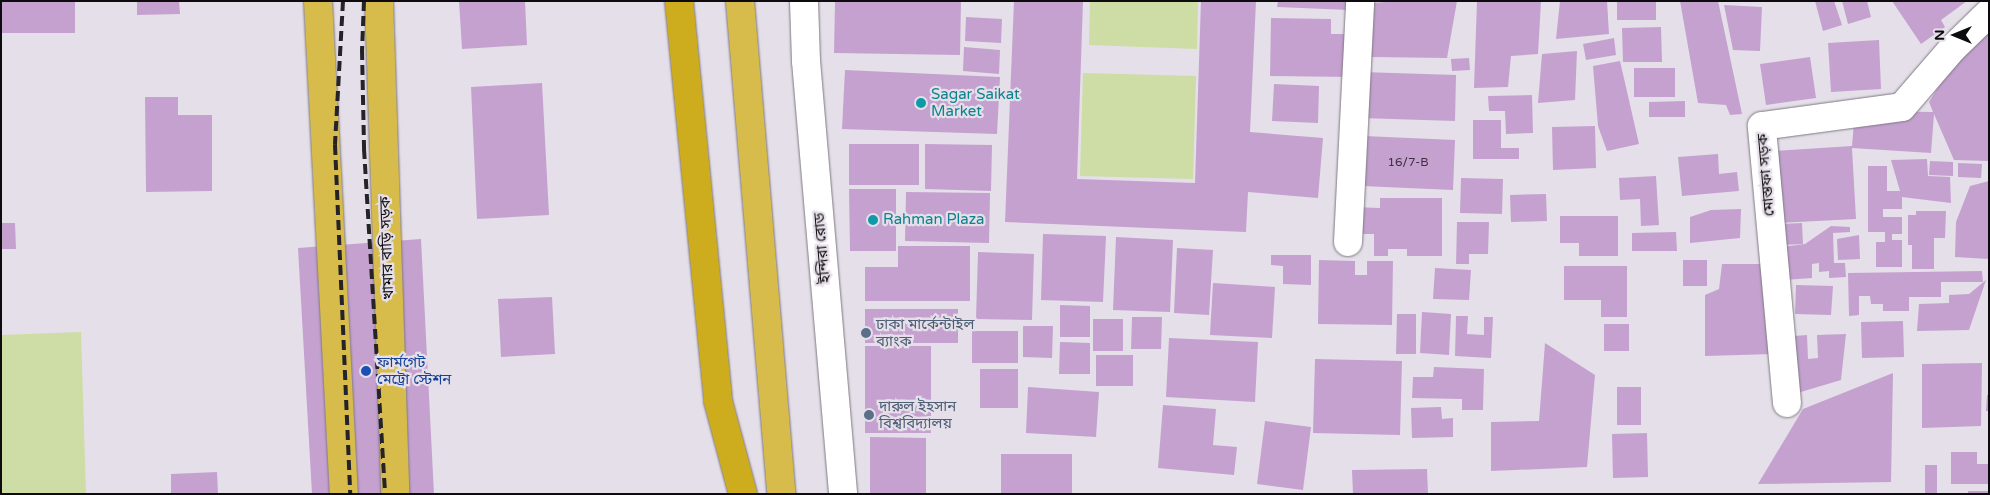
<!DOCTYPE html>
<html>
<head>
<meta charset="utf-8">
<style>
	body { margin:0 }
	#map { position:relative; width:1990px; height:495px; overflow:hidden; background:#e5dfe9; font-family:"Varela Round","Noto Sans Bengali",sans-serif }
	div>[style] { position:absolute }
	.green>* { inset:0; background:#cddda5 }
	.building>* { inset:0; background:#c5a1d0 }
	.roads { filter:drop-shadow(0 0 1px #7f7981) drop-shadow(0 0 1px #7f7981) }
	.minor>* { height:28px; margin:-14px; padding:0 14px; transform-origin:14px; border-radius:14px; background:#fff }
	.trunk>* { height:28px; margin:-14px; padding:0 14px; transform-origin:14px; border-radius:14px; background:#d7bc4b }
	.motorway>* { height:28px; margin:-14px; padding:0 14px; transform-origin:14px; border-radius:14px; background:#cdac1e }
	.rail>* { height:4px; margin-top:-2px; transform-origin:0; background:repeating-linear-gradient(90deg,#252327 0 10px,transparent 0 15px) }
	.dots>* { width:14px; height:14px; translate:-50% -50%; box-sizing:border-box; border:2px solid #e5dfe9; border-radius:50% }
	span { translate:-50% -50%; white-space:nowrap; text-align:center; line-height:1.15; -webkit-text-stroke:4.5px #e5dfe9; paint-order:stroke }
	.number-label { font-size:12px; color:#3b303e }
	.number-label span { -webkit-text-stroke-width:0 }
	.culture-label { font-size:15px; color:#0d838f }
	.left { translate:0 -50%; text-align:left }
	.street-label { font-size:15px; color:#0d0b0e }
	.service-label { font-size:15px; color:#4e5e75 }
	.transit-label { font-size:15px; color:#164399 }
	.frame { position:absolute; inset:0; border:2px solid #0d0b0e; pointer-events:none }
	.north { position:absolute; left:1930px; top:10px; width:50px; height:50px; -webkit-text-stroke:4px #e5dfe9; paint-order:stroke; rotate:270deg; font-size:14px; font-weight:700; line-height:20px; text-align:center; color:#0d0b0e }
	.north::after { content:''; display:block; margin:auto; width:18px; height:22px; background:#0d0b0e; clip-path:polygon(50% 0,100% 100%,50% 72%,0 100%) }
</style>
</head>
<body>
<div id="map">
	<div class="green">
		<i style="clip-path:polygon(1090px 1px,1198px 1px,1197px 49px,1089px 45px)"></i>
		<i style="clip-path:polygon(1083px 73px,1196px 76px,1193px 179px,1080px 176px)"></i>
		<i style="clip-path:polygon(81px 332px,86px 494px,1px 494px,1px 335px)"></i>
	</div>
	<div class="building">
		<i style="clip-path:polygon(1px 1px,75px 1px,75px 33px,1px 33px)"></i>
		<i style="clip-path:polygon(137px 1px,179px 1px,180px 14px,137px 15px)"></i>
		<i style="clip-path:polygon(459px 1px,525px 1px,527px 45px,462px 49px)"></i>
		<i style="clip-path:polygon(835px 1px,961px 1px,960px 55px,834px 53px)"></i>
		<i style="clip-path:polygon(1014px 1px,1083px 1px,1077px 179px,1195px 183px,1201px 1px,1256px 1px,1250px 132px,1323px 138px,1318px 198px,1248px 192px,1246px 232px,1005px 222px)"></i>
		<i style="clip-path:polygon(1278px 1px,1349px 1px,1349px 10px,1277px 7px)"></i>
		<i style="clip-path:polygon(1400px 1px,1457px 1px,1447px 58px,1371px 57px,1372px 3px)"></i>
		<i style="clip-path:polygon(1477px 1px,1541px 1px,1538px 54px,1511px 56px,1508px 87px,1474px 88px)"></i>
		<i style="clip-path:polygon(1560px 1px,1607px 1px,1609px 34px,1556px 39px)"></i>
		<i style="clip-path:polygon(1617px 1px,1656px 1px,1656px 20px,1617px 20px)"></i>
		<i style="clip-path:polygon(1680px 1px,1718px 1px,1742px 114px,1730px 115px,1726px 105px,1698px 103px)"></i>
		<i style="clip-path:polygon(1815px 1px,1834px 1px,1842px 25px,1823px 31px)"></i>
		<i style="clip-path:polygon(1842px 1px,1867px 1px,1871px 17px,1848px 24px)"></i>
		<i style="clip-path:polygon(1892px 1px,1967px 1px,1941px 20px,1945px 27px,1921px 44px)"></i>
		<i style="clip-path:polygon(1724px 5px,1762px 7px,1760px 51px,1733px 50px)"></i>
		<i style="clip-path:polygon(966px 17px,1002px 19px,1001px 43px,965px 41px)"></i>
		<i style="clip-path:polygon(1271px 18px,1331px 19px,1331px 34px,1353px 34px,1353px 77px,1270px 76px)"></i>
		<i style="clip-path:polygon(1989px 21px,1989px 161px,1954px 160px,1934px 114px,1931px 153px,1852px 148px,1856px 219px,1777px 223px,1773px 151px,1852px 146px,1855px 111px,1933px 112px,1929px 102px,1962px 48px)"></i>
		<i style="clip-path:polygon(1661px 27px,1662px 62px,1623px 62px,1622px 28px)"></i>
		<i style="clip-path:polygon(1614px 38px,1616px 55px,1586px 60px,1583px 44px)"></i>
		<i style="clip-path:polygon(1879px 40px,1881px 89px,1831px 92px,1828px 43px)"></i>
		<i style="clip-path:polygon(964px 47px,1000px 50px,999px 74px,963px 71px)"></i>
		<i style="clip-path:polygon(1577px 51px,1575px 100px,1538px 103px,1542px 54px)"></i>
		<i style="clip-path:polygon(1810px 57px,1816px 98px,1766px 105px,1760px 64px)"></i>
		<i style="clip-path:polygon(1469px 58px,1470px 70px,1452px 71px,1451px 59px)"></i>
		<i style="clip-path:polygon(1620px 61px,1639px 144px,1607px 151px,1598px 126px,1593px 66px)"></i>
		<i style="clip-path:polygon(1634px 68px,1675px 68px,1675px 97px,1634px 97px)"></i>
		<i style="clip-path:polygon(845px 70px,1000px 77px,997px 134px,842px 129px)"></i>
		<i style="clip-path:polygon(1362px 72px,1456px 75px,1455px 121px,1360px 118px)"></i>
		<i style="clip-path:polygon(542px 83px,549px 215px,477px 219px,471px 87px)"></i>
		<i style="clip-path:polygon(1274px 84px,1319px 86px,1318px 123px,1272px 121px)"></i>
		<i style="clip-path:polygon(1532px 95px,1533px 133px,1506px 134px,1505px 111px,1489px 111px,1488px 96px)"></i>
		<i style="clip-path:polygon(145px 97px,178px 97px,178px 115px,212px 115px,212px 191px,146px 192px)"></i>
		<i style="clip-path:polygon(1685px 101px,1685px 117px,1649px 117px,1649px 102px)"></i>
		<i style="clip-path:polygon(1473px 120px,1501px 120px,1501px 148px,1519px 148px,1519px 159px,1473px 159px)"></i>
		<i style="clip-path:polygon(1595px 126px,1596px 168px,1553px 170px,1552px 127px)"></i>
		<i style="clip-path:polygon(1364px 136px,1455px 140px,1453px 190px,1362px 186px)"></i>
		<i style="clip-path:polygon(849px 144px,919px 144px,919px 185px,849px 185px)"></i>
		<i style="clip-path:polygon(925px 144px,992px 145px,991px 191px,925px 189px)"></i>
		<i style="clip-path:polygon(1718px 154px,1719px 174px,1737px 172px,1739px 191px,1682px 196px,1678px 157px)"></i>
		<i style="clip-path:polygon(1927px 159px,1928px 176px,1950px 177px,1951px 203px,1902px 197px,1902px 209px,1883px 209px,1883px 217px,1902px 217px,1902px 234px,1892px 234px,1892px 240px,1902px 240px,1902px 267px,1876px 267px,1876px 242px,1885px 242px,1885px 232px,1868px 232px,1868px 166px,1887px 166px,1887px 191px,1900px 191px,1891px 160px)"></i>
		<i style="clip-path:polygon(1930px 161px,1953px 162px,1953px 176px,1929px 175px)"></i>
		<i style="clip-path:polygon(1958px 163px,1982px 164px,1981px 178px,1958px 177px)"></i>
		<i style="clip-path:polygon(1656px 176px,1659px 225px,1641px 226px,1640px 199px,1620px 200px,1619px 178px)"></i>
		<i style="clip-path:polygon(1461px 178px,1503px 179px,1502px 214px,1460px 213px)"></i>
		<i style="clip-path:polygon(1989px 181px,1989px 259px,1955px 257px,1956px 222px,1970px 186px)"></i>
		<i style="clip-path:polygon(849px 189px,896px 189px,896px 251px,850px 251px)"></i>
		<i style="clip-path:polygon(906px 192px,990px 193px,989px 243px,905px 241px)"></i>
		<i style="clip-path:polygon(1546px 194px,1547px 221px,1511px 222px,1510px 195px)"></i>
		<i style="clip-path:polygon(1380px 198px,1442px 198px,1442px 256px,1407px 256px,1407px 249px,1388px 249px,1388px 256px,1374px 256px,1374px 234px,1352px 234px,1352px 207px,1380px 208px)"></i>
		<i style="clip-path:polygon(1741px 209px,1740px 238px,1690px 243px,1690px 217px,1711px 210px)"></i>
		<i style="clip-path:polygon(1916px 211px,1946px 211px,1945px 238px,1934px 238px,1934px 269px,1912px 269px,1912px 245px,1908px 245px,1908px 215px,1916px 215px)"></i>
		<i style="clip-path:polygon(1560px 216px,1618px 216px,1618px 256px,1579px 256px,1579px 243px,1560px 243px)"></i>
		<i style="clip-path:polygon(1457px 222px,1489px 222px,1488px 254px,1469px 254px,1469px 264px,1456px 264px)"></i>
		<i style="clip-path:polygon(1px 223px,15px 223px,16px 249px,1px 249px)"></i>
		<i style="clip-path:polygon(1802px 223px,1803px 244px,1782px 245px,1781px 224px)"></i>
		<i style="clip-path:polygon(1831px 226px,1850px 227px,1850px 232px,1833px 233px,1834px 263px,1845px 263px,1846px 277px,1829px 278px,1829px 271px,1819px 272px,1819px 263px,1812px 264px,1812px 278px,1784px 280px,1782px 247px,1805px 244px)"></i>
		<i style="clip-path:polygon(1676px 232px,1677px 251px,1632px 251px,1632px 233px)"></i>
		<i style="clip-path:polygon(1043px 234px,1106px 236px,1103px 302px,1041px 300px)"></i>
		<i style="clip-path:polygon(1859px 235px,1860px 259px,1838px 260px,1837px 239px)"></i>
		<i style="clip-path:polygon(1116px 237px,1173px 240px,1170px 312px,1113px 310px)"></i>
		<i style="clip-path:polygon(421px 239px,434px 494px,312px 494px,298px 248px)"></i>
		<i style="clip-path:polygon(898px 246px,970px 246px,970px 301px,865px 301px,865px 267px,898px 267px)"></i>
		<i style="clip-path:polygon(1177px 248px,1213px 250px,1209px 315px,1174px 313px)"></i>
		<i style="clip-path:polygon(978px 252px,1034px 254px,1032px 320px,976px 319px)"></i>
		<i style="clip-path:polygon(1271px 255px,1311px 255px,1311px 285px,1283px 284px,1283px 266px,1271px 265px)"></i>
		<i style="clip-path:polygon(1319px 260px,1355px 261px,1355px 275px,1367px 275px,1367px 261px,1393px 261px,1392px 325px,1318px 324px)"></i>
		<i style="clip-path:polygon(1683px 260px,1707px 260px,1707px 286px,1683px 286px)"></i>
		<i style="clip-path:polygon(1722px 264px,1770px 264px,1773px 354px,1705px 356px,1705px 295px,1719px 289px)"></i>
		<i style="clip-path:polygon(1564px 266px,1627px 266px,1627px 317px,1601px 317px,1601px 300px,1564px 300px)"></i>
		<i style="clip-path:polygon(1435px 268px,1471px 270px,1469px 300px,1433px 299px)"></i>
		<i style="clip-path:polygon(1982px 271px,1983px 282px,1941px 282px,1941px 297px,1909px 297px,1909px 311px,1883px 311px,1883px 304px,1871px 304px,1870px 296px,1859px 296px,1859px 315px,1849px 316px,1848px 273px)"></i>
		<i style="clip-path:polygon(1986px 280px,1969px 330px,1917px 331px,1919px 304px,1949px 303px,1949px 295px,1969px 294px)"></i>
		<i style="clip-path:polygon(1213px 283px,1275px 287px,1272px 338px,1210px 335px)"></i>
		<i style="clip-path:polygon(1796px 285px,1833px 286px,1831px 315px,1795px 314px)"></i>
		<i style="clip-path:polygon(552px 297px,555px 354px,501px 357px,498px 299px)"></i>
		<i style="clip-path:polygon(1060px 305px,1090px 306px,1090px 337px,1060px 337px)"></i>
		<i style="clip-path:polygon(865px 309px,958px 309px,958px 343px,865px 343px)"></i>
		<i style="clip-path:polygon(1422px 312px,1451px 314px,1449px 355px,1420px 353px)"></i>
		<i style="clip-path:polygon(1397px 314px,1416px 314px,1416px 354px,1396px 354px)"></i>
		<i style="clip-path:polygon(1456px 316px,1468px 316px,1467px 334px,1484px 335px,1484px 317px,1493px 317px,1491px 358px,1455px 356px)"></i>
		<i style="clip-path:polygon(1132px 317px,1162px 317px,1161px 349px,1131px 349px)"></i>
		<i style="clip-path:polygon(1093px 319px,1123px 319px,1123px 351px,1093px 351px)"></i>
		<i style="clip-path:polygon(1903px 321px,1904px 357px,1862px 358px,1861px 322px)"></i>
		<i style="clip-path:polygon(1604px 324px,1629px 324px,1629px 351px,1604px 351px)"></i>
		<i style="clip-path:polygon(1023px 326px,1053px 326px,1052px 358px,1023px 357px)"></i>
		<i style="clip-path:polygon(972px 331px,1018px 331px,1018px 363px,972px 363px)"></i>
		<i style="clip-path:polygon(1846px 334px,1841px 380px,1794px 394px,1794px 336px,1807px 335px,1808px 359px,1818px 358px,1817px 335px)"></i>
		<i style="clip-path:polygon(1169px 338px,1258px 342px,1255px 402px,1166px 397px)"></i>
		<i style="clip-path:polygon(1060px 342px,1090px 343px,1090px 374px,1059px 374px)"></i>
		<i style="clip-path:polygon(1545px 343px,1595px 375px,1587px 467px,1491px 471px,1491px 422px,1539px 421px)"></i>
		<i style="clip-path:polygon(865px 346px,931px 346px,931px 433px,865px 433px)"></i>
		<i style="clip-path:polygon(1096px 355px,1133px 355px,1133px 386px,1096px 386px)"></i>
		<i style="clip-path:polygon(1315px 359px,1402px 361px,1400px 435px,1313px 433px)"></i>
		<i style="clip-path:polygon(1982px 363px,1981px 426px,1922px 428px,1922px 364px)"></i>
		<i style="clip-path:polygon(1434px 367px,1484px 369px,1483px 410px,1462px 410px,1462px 399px,1412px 398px,1413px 377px,1433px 377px)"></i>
		<i style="clip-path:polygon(980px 369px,1018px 369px,1018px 408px,980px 408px)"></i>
		<i style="clip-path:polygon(1893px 373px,1891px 482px,1758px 484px,1803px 409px)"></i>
		<i style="clip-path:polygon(1028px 387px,1099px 392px,1096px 437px,1026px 433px)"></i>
		<i style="clip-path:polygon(1617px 387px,1641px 387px,1641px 425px,1617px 425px)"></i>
		<i style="clip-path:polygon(1987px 395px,1989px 395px,1989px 411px,1986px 411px)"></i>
		<i style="clip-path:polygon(1163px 405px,1216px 409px,1213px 445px,1237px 447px,1234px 475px,1158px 468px)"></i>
		<i style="clip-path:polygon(1439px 407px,1441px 407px,1442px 419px,1453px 418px,1453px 437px,1412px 438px,1411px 408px)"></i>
		<i style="clip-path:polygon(1265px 421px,1311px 427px,1303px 490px,1257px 484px)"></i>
		<i style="clip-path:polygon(1647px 433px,1648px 477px,1613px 478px,1612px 434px)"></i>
		<i style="clip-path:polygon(870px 437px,926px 438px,926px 494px,870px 494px)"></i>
		<i style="clip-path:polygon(1951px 452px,1977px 452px,1977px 464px,1989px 464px,1989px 484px,1951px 484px)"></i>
		<i style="clip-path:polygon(1001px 454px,1072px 454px,1072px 493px,1001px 493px)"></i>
		<i style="clip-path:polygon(1925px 465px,1937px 465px,1937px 494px,1925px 494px)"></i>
		<i style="clip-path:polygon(1427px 469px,1428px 494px,1353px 494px,1352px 470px)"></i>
		<i style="clip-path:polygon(217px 472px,218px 494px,171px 494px,171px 474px)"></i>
		<i style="clip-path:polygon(1968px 491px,1989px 491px,1989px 494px,1968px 494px)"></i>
	</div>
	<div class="roads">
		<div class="minor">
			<i style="left:804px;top:1px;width:60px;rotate:88.1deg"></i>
			<i style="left:806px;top:61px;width:435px;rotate:85.1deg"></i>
			<i style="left:1348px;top:242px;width:241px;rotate:-87.1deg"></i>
			<i style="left:1787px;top:403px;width:278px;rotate:-95.2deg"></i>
			<i style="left:1762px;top:126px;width:141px;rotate:-7.7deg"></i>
			<i style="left:1902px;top:107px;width:78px;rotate:-49.2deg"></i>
			<i style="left:1953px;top:48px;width:50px;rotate:-44.2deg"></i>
		</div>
		<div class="trunk">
			<i style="left:318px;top:1px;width:494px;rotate:87deg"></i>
			<i style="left:379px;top:1px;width:493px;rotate:88.1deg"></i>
			<i style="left:740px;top:1px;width:495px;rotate:85.2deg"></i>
		</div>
		<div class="motorway">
			<i style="left:679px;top:1px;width:402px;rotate:84.4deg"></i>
			<i style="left:718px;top:401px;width:96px;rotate:75deg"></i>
		</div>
	</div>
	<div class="rail">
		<i style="left:343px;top:1px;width:144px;rotate:93.2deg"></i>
		<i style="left:335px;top:145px;width:349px;rotate:87.5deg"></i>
		<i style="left:364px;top:1px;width:49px;rotate:92.3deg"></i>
		<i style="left:362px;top:50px;width:99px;rotate:88.8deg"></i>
		<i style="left:364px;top:149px;width:346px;rotate:86.5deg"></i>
	</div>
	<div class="dots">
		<i style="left:921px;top:103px;background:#0f9aa8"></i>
		<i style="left:873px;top:220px;background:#0f9aa8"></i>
		<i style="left:866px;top:333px;background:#5c6f8a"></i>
		<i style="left:366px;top:371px;background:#1a4fb4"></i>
		<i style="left:869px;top:415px;background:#5c6f8a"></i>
	</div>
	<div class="number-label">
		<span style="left:1408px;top:163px">16/7-B</span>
	</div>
	<div class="culture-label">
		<span class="left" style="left:931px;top:103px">Sagar Saikat<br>Market</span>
		<span class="left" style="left:883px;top:220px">Rahman Plaza</span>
	</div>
	<div class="street-label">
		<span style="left:1766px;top:175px;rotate:-95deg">মোস্তফা সড়ক</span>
		<span style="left:387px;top:248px;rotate:-92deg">খামার বাড়ি সড়ক</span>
		<span style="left:822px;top:248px;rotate:-95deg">ইন্দিরা রোড</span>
	</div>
	<div class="service-label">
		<span class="left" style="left:876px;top:333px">ঢাকা মার্কেন্টাইল<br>ব্যাংক</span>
		<span class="left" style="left:879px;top:415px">দারুল ইহসান<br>বিশ্ববিদ্যালয়</span>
	</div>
	<div class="transit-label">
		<span class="left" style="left:377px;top:371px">ফার্মগেট<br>মেট্রো স্টেশন</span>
	</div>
	<div class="frame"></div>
	<div class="north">N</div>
</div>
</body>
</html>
